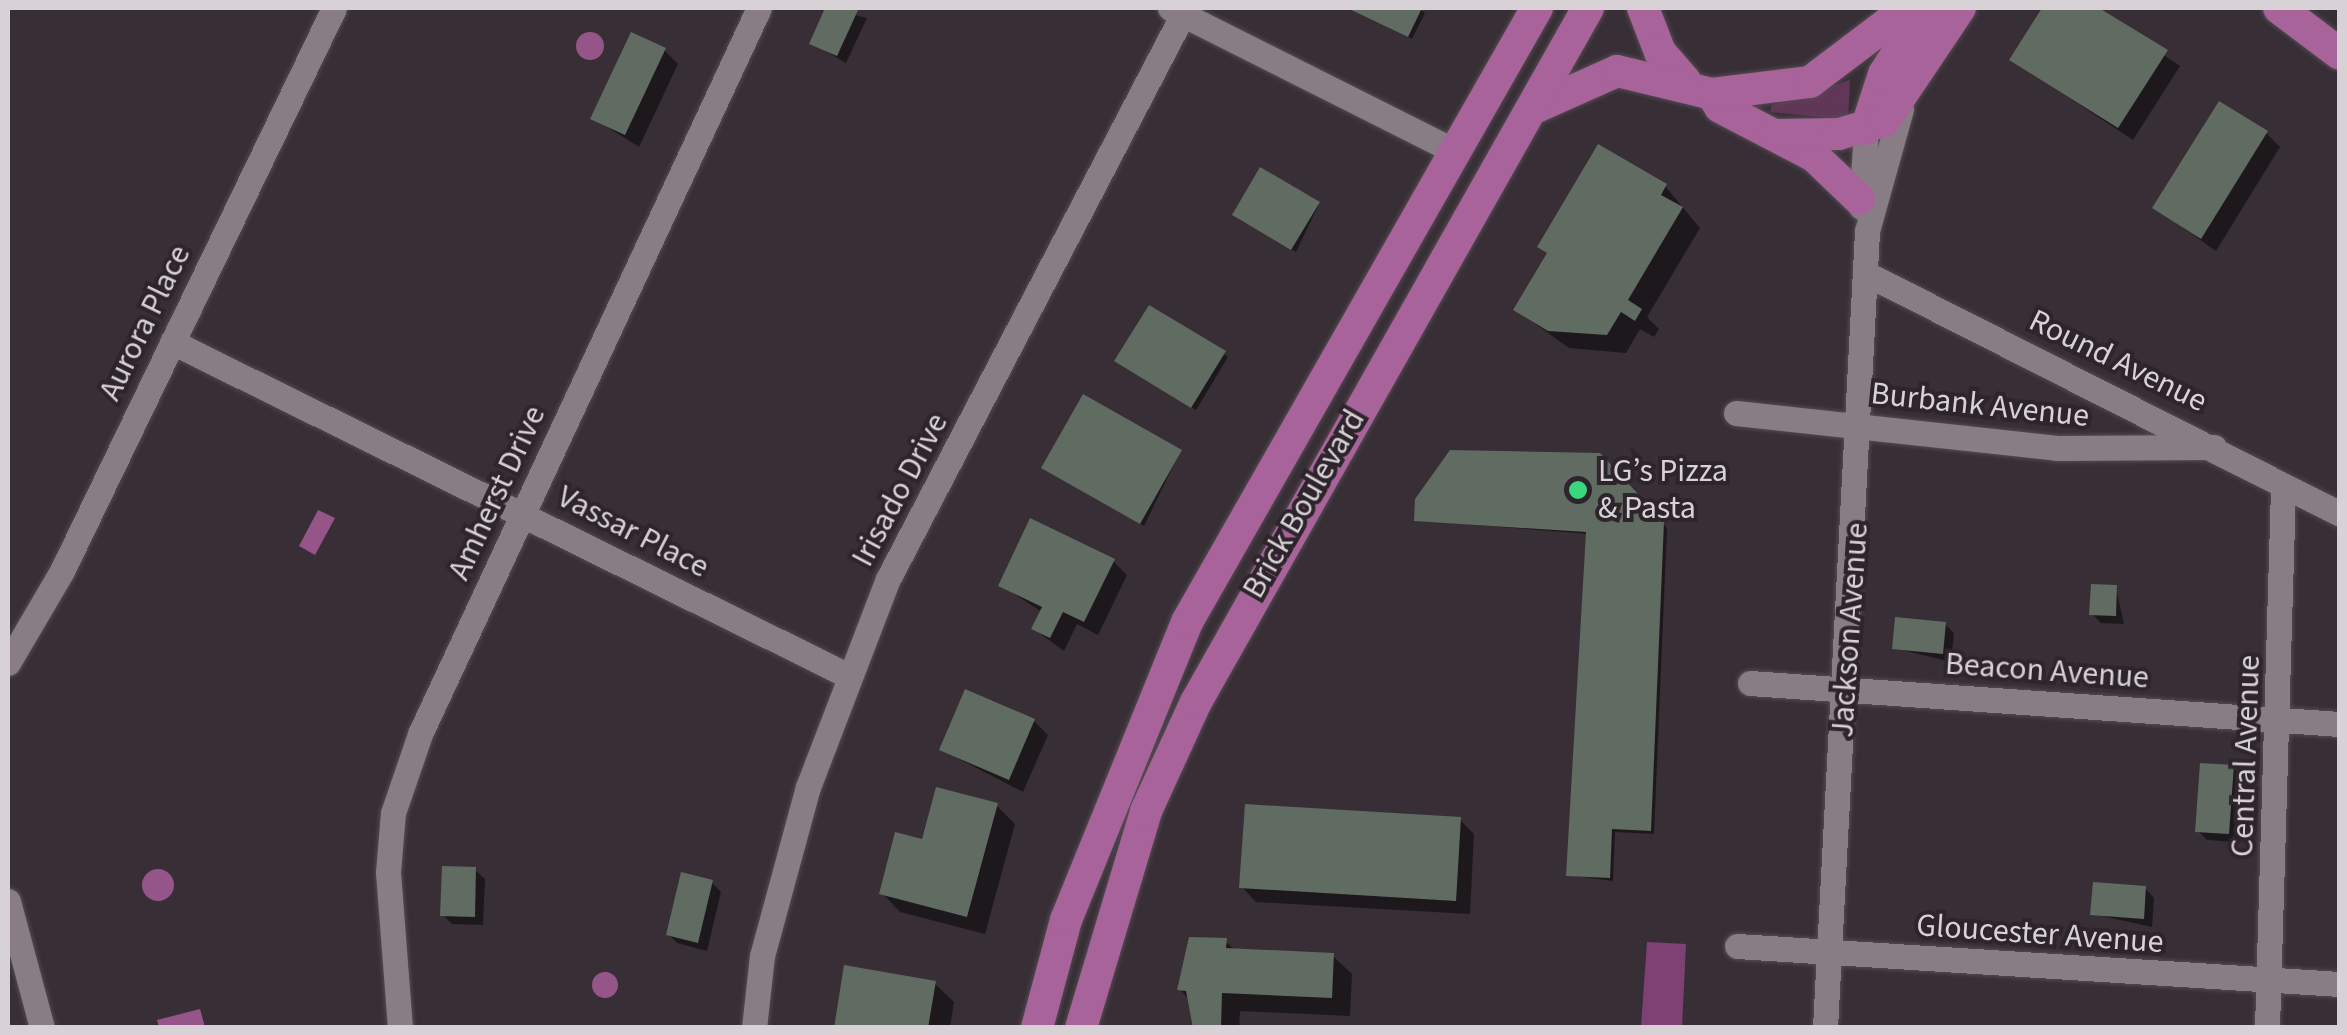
<!DOCTYPE html>
<html>
<head>
<meta charset="utf-8">
<style>
	body { margin:0 }
	#map { position:relative; width:2347px; height:1035px; overflow:hidden; background:#382e36; font-family:"Source Sans 3",sans-serif }
	div>[style] { position:absolute }
	.green>* { inset:0; background:#613758 }
	.forest>* { inset:0; background:#7f4173 }
	.water>* { inset:0; background:#955588 }
	.round { border-radius:50% }
	.shadow>* { inset:0; background:#0007 }
	.building>* { inset:0; background:#606b62 }
	.roads { filter:drop-shadow(0 0 2px #534b51) drop-shadow(0 0 2px #534b51) }
	.minor>* { height:25px; margin:-12.5px; padding:0 12.5px; transform-origin:12.5px; border-radius:12.5px; background:#887c85 }
	.major>* { height:32px; margin:-16px; padding:0 16px; transform-origin:16px; border-radius:16px; background:#a7639a }
	.dots>* { width:28px; height:28px; translate:-50% -50%; box-sizing:border-box; border:5px solid #2e242b; border-radius:50% }
	span { translate:-50% -50%; white-space:nowrap; text-align:center; line-height:1.15; -webkit-text-stroke:8px #2e242b; paint-order:stroke }
	.street-label { font-size:32px; color:#d8d2d6 }
	.poi-label { font-size:32px; color:#d8d2d6 }
	.left { translate:0 -50%; text-align:left }
	.frame { position:absolute; inset:0; border:10px solid #d8d2d6; pointer-events:none }
</style>
</head>
<body>
<div id="map">
	<div class="green">
		<i style="clip-path:polygon(1850px 80px,1848px 120px,1770px 112px,1772px 105px)"></i>
	</div>
	<div class="forest">
		<i style="clip-path:polygon(1647px 942px,1686px 944px,1682px 1027px,1641px 1027px)"></i>
	</div>
	<div class="water">
		<i class="round" style="left:576px;top:32px;width:28px;height:28px"></i>
		<i style="clip-path:polygon(318px 510px,335px 518px,315px 555px,299px 546px)"></i>
		<i class="round" style="left:142px;top:869px;width:32px;height:32px"></i>
		<i class="round" style="left:592px;top:972px;width:26px;height:26px"></i>
		<i style="clip-path:polygon(200px 1009px,205px 1027px,159px 1027px,157px 1020px)"></i>
	</div>
	<div class="shadow">
		<i style="clip-path:polygon(828px 8px,867px 18px,846px 63px,812px 43px)"></i>
		<i style="clip-path:polygon(1347px 8px,1417px 8px,1425px 13px,1412px 39px)"></i>
		<i style="clip-path:polygon(2045px 8px,2095px 8px,2180px 66px,2133px 140px,2012px 60px)"></i>
		<i style="clip-path:polygon(664px 50px,678px 64px,639px 147px,593px 118px)"></i>
		<i style="clip-path:polygon(2266px 133px,2280px 147px,2216px 251px,2155px 208px)"></i>
		<i style="clip-path:polygon(1665px 186px,1700px 228px,1647px 317px,1659px 329px,1654px 337px,1640px 329px,1626px 353px,1569px 348px,1516px 310px,1549px 255px,1540px 246px)"></i>
		<i style="clip-path:polygon(1319px 204px,1296px 252px,1238px 219px)"></i>
		<i style="clip-path:polygon(1150px 308px,1228px 357px,1196px 410px,1121px 365px)"></i>
		<i style="clip-path:polygon(1180px 452px,1144px 526px,1048px 471px)"></i>
		<i style="clip-path:polygon(1599px 456px,1667px 528px,1654px 834px,1615px 832px,1613px 881px,1568px 875px,1589px 534px,1416px 520px)"></i>
		<i style="clip-path:polygon(1113px 561px,1127px 575px,1098px 635px,1077px 624px,1064px 651px,1034px 629px,1042px 612px,1001px 585px)"></i>
		<i style="clip-path:polygon(2116px 588px,2124px 624px,2101px 623px,2092px 614px)"></i>
		<i style="clip-path:polygon(1945px 624px,1954px 633px,1951px 662px,1894px 648px)"></i>
		<i style="clip-path:polygon(1034px 721px,1048px 735px,1023px 792px,942px 750px)"></i>
		<i style="clip-path:polygon(2232px 767px,2242px 777px,2237px 842px,2207px 840px,2198px 831px)"></i>
		<i style="clip-path:polygon(996px 805px,1015px 824px,985px 934px,900px 912px,882px 893px,924px 843px)"></i>
		<i style="clip-path:polygon(1460px 820px,1474px 834px,1470px 914px,1256px 902px,1242px 887px)"></i>
		<i style="clip-path:polygon(475px 870px,485px 879px,483px 925px,452px 924px,443px 915px)"></i>
		<i style="clip-path:polygon(712px 883px,721px 892px,707px 951px,677px 943px,668px 934px)"></i>
		<i style="clip-path:polygon(2145px 888px,2154px 898px,2152px 927px,2093px 914px)"></i>
		<i style="clip-path:polygon(1225px 941px,1236px 951px,1333px 956px,1352px 974px,1350px 1016px,1240px 1011px,1239px 1028px,1196px 1028px,1197px 1010px,1180px 989px)"></i>
		<i style="clip-path:polygon(935px 984px,954px 1002px,950px 1028px,836px 1028px)"></i>
	</div>
	<div class="building">
		<i style="clip-path:polygon(825px 8px,859px 8px,837px 56px,809px 44px)"></i>
		<i style="clip-path:polygon(1347px 8px,1422px 8px,1408px 37px)"></i>
		<i style="clip-path:polygon(2042px 8px,2099px 8px,2168px 50px,2118px 128px,2009px 60px)"></i>
		<i style="clip-path:polygon(631px 32px,666px 48px,625px 135px,590px 119px)"></i>
		<i style="clip-path:polygon(2219px 101px,2268px 131px,2201px 239px,2152px 208px)"></i>
		<i style="clip-path:polygon(1598px 144px,1667px 184px,1661px 195px,1683px 207px,1628px 300px,1642px 309px,1635px 321px,1621px 312px,1607px 335px,1548px 331px,1513px 310px,1547px 253px,1537px 247px)"></i>
		<i style="clip-path:polygon(1260px 167px,1320px 202px,1291px 250px,1232px 215px)"></i>
		<i style="clip-path:polygon(1149px 305px,1226px 351px,1191px 408px,1114px 361px)"></i>
		<i style="clip-path:polygon(1083px 394px,1182px 450px,1140px 524px,1041px 468px)"></i>
		<i style="clip-path:polygon(1450px 450px,1600px 453px,1664px 522px,1651px 831px,1612px 829px,1610px 878px,1566px 876px,1586px 532px,1414px 521px,1415px 499px)"></i>
		<i style="clip-path:polygon(1030px 518px,1115px 559px,1084px 622px,1063px 612px,1050px 638px,1031px 629px,1042px 607px,998px 586px)"></i>
		<i style="clip-path:polygon(2091px 584px,2117px 585px,2116px 616px,2089px 615px)"></i>
		<i style="clip-path:polygon(1895px 617px,1946px 622px,1943px 654px,1892px 649px)"></i>
		<i style="clip-path:polygon(965px 689px,1035px 719px,1009px 780px,939px 750px)"></i>
		<i style="clip-path:polygon(2200px 763px,2234px 765px,2229px 834px,2195px 832px)"></i>
		<i style="clip-path:polygon(936px 787px,998px 803px,967px 917px,879px 894px,895px 832px,922px 839px)"></i>
		<i style="clip-path:polygon(1245px 804px,1461px 817px,1456px 901px,1239px 888px)"></i>
		<i style="clip-path:polygon(442px 866px,476px 867px,475px 917px,440px 916px)"></i>
		<i style="clip-path:polygon(681px 872px,713px 880px,698px 943px,666px 935px)"></i>
		<i style="clip-path:polygon(2093px 882px,2146px 886px,2144px 919px,2090px 915px)"></i>
		<i style="clip-path:polygon(1189px 937px,1227px 938px,1226px 948px,1334px 953px,1332px 998px,1222px 993px,1221px 1028px,1193px 1028px,1186px 991px,1177px 990px)"></i>
		<i style="clip-path:polygon(844px 965px,936px 981px,928px 1028px,834px 1028px)"></i>
	</div>
	<div class="roads">
		<div class="minor">
			<i style="left:1170px;top:8px;width:318px;rotate:26.7deg"></i>
			<i style="left:1861px;top:207px;width:78px;rotate:-86.3deg"></i>
			<i style="left:1865px;top:273px;width:533px;rotate:26.9deg"></i>
			<i style="left:172px;top:342px;width:755px;rotate:26.26deg"></i>
			<i style="left:1736px;top:413px;width:323px;rotate:6.2deg"></i>
			<i style="left:2057px;top:448px;width:157px;rotate:-0.4deg"></i>
			<i style="left:8px;top:663px;width:107px;rotate:-59.6deg"></i>
			<i style="left:62px;top:571px;width:625px;rotate:-64.21deg"></i>
			<i style="left:1750px;top:683px;width:591px;rotate:3.98deg"></i>
			<i style="left:8px;top:901px;width:131px;rotate:75deg"></i>
			<i style="left:1737px;top:946px;width:604px;rotate:3.61deg"></i>
			<i style="left:400px;top:1028px;width:156px;rotate:-94.4deg"></i>
			<i style="left:388px;top:872px;width:59px;rotate:-85.2deg"></i>
			<i style="left:393px;top:813px;width:83px;rotate:-71.1deg"></i>
			<i style="left:420px;top:734px;width:801px;rotate:-64.97deg"></i>
			<i style="left:754px;top:1028px;width:72px;rotate:-83.7deg"></i>
			<i style="left:762px;top:956px;width:175px;rotate:-74.8deg"></i>
			<i style="left:808px;top:787px;width:223px;rotate:-69deg"></i>
			<i style="left:888px;top:579px;width:637px;rotate:-62.43deg"></i>
			<i style="left:1825px;top:1028px;width:798px;rotate:-86.98deg"></i>
			<i style="left:1867px;top:231px;width:127px;rotate:-74.4deg"></i>
			<i style="left:2267px;top:1028px;width:540px;rotate:-88.3deg"></i>
		</div>
		<div class="major">
			<i style="left:1643px;top:8px;width:47px;rotate:68.9deg"></i>
			<i style="left:1660px;top:52px;width:38px;rotate:49deg"></i>
			<i style="left:2279px;top:8px;width:76px;rotate:37deg"></i>
			<i style="left:1712px;top:94px;width:15px;rotate:58deg"></i>
			<i style="left:1720px;top:107px;width:106px;rotate:27.5deg"></i>
			<i style="left:1814px;top:156px;width:62px;rotate:43.7deg"></i>
			<i style="left:1532px;top:109px;width:93px;rotate:-24.1deg"></i>
			<i style="left:1617px;top:71px;width:98px;rotate:13.6deg"></i>
			<i style="left:1712px;top:94px;width:99px;rotate:-7deg"></i>
			<i style="left:1810px;top:82px;width:123px;rotate:-37.1deg"></i>
			<i style="left:1866px;top:129px;width:58px;rotate:-71.9deg"></i>
			<i style="left:1884px;top:74px;width:75px;rotate:-57.6deg"></i>
			<i style="left:1775px;top:135px;width:64px;rotate:-0.9deg"></i>
			<i style="left:1839px;top:134px;width:47px;rotate:-16.1deg"></i>
			<i style="left:1884px;top:121px;width:136px;rotate:-56.1deg"></i>
			<i style="left:1037px;top:1028px;width:112px;rotate:-75deg"></i>
			<i style="left:1066px;top:920px;width:322px;rotate:-67.9deg"></i>
			<i style="left:1187px;top:622px;width:707px;rotate:-60.32deg"></i>
			<i style="left:1081px;top:1028px;width:227px;rotate:-73.3deg"></i>
			<i style="left:1146px;top:811px;width:120px;rotate:-65.4deg"></i>
			<i style="left:1196px;top:702px;width:797px;rotate:-60.54deg"></i>
		</div>
	</div>
	<div class="dots">
		<i style="left:1578px;top:490px;background:#3ad77f"></i>
	</div>
	<div class="street-label">
		<span style="left:145px;top:323px;rotate:-64deg">Aurora Place</span>
		<span style="left:2118px;top:361px;rotate:26deg">Round Avenue</span>
		<span style="left:1980px;top:405px;rotate:6deg">Burbank Avenue</span>
		<span style="left:900px;top:490px;rotate:-62deg">Irisado Drive</span>
		<span style="left:497px;top:493px;rotate:-65deg">Amherst Drive</span>
		<span style="left:1304px;top:504px;rotate:-60deg">Brick Boulevard</span>
		<span style="left:633px;top:532px;rotate:27deg">Vassar Place</span>
		<span style="left:1850px;top:630px;rotate:-86deg">Jackson Avenue</span>
		<span style="left:2047px;top:671px;rotate:4deg">Beacon Avenue</span>
		<span style="left:2246px;top:756px;rotate:-88deg">Central Avenue</span>
		<span style="left:2040px;top:934px;rotate:4deg">Gloucester Avenue</span>
	</div>
	<div class="poi-label">
		<span class="left" style="left:1598px;top:490px">LG’s Pizza<br>&amp; Pasta</span>
	</div>
	<div class="frame"></div>
</div>
</body>
</html>
